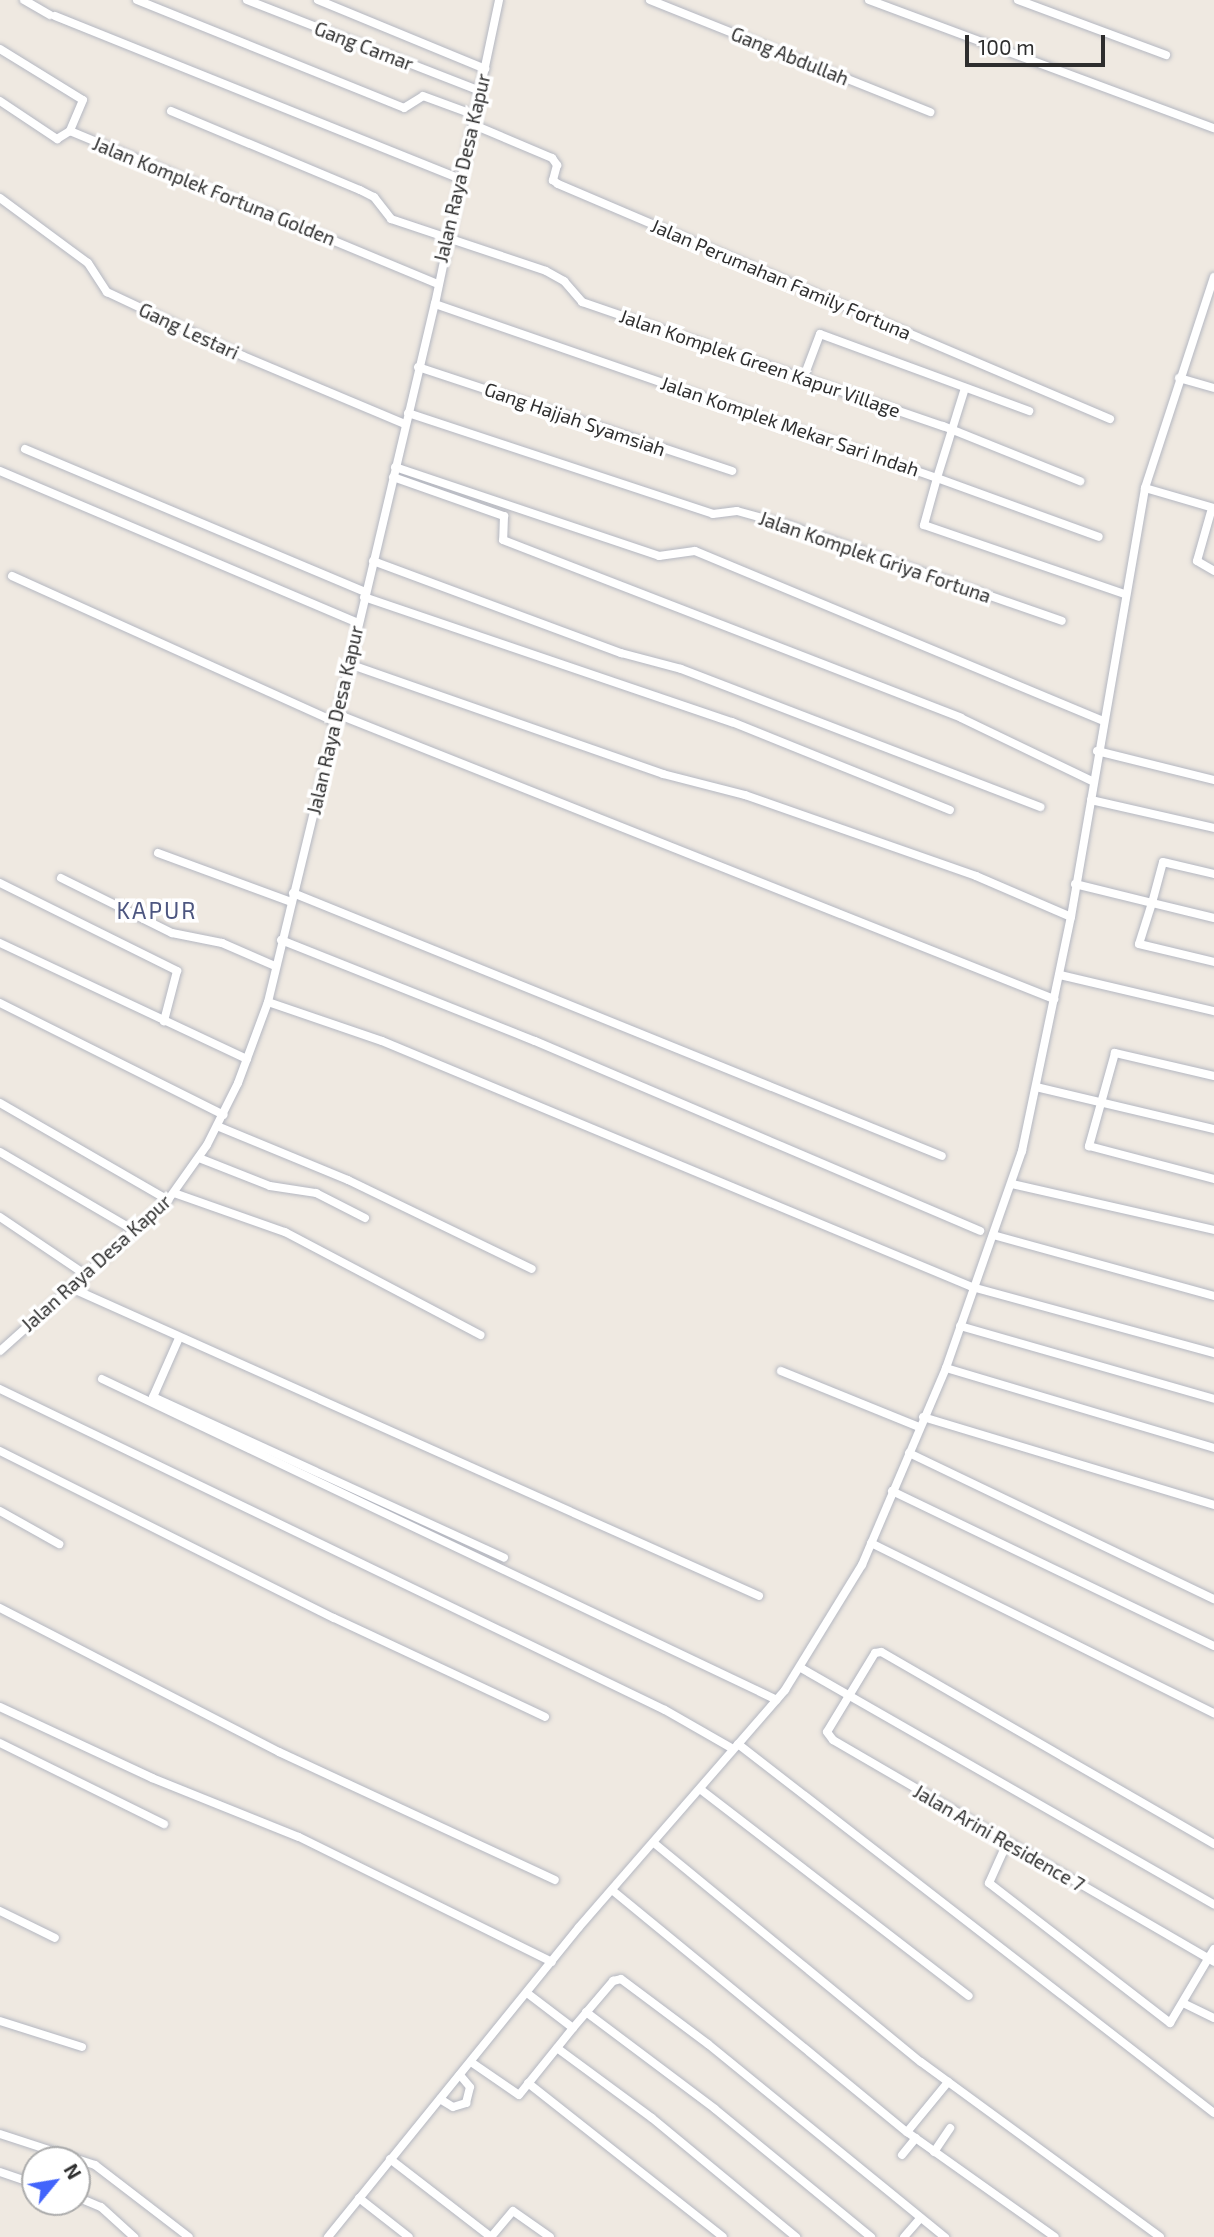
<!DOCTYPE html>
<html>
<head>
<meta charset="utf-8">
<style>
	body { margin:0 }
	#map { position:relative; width:1214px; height:2237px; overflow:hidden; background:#efe9e1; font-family:"Exo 2",sans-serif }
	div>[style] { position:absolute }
	.roads { filter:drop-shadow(0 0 2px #b4b7c1) drop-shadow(0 0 2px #b4b7c1) }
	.minor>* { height:8px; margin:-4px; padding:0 4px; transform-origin:4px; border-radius:4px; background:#fff }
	span { translate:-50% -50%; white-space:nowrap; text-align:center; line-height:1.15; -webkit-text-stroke:7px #fff; paint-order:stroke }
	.street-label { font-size:19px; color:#2e2e2e }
	.quarter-label { font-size:23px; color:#4d5680; letter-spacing:2px }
	.north { position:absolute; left:21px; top:2146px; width:70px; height:70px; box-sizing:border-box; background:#fff; border:2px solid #ababab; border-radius:50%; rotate:60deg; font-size:19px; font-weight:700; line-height:28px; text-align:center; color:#2e2e2e }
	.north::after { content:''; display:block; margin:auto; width:24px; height:32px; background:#4264fb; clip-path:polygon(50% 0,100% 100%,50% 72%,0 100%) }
	.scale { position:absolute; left:965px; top:35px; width:140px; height:32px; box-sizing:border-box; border:4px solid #2e2e2e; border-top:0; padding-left:9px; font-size:21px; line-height:24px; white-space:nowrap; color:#2e2e2e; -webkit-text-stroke:5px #fff; paint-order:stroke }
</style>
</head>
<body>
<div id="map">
	<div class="roads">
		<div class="minor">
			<i style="left:24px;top:0;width:30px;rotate:30deg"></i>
			<i style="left:137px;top:0;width:288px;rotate:22deg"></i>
			<i style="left:404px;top:108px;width:22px;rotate:-32deg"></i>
			<i style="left:423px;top:96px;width:58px;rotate:20.3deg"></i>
			<i style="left:247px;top:0;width:251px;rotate:21.3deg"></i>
			<i style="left:318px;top:0;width:181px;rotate:22.4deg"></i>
			<i style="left:650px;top:0;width:302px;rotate:21.8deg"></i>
			<i style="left:869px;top:0;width:368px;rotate:20.4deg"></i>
			<i style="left:1018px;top:0;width:158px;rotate:20.4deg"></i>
			<i style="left:55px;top:16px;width:437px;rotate:21.9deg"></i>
			<i style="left:0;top:49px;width:97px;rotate:31.6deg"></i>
			<i style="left:83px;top:100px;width:34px;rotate:113deg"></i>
			<i style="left:0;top:101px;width:69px;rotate:33.7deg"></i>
			<i style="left:57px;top:139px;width:15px;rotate:-32deg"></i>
			<i style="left:70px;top:131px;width:396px;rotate:22.6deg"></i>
			<i style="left:171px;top:111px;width:205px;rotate:22.7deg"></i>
			<i style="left:360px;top:190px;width:16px;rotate:27deg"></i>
			<i style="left:374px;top:197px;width:28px;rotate:52deg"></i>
			<i style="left:391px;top:219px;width:163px;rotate:18.5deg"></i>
			<i style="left:546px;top:271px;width:21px;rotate:29deg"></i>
			<i style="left:564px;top:281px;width:28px;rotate:49deg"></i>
			<i style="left:582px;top:302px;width:382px;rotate:19deg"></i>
			<i style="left:943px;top:426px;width:148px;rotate:21.9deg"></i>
			<i style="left:474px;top:125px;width:85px;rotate:22.9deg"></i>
			<i style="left:552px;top:158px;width:9px;rotate:54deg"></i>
			<i style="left:557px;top:165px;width:16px;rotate:105deg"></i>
			<i style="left:553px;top:180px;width:6px;rotate:39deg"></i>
			<i style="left:558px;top:184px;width:600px;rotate:23.06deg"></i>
			<i style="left:0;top:198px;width:109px;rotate:36.5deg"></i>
			<i style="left:88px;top:263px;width:35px;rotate:57deg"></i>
			<i style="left:107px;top:292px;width:150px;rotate:25.2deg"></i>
			<i style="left:243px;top:356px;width:176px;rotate:22.8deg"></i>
			<i style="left:435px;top:304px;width:531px;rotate:19.12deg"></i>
			<i style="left:937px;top:478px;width:49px;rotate:105.5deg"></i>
			<i style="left:924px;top:525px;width:212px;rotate:19deg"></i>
			<i style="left:418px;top:367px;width:331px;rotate:18.3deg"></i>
			<i style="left:1179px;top:378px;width:36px;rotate:16deg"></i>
			<i style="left:803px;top:379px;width:48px;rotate:-69.3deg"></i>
			<i style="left:820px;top:334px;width:223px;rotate:20.2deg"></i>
			<i style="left:965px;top:388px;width:94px;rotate:107.3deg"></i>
			<i style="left:937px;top:478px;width:172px;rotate:20deg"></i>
			<i style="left:408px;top:413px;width:321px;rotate:18.3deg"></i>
			<i style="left:713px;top:514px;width:24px;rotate:-7deg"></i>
			<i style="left:737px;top:511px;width:53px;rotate:15.4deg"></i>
			<i style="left:788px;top:525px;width:290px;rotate:19.3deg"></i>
			<i style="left:25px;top:449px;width:369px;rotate:22.8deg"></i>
			<i style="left:395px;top:467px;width:279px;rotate:18.6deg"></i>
			<i style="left:659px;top:556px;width:36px;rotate:-8deg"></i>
			<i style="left:695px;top:551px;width:442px;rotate:22.6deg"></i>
			<i style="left:0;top:471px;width:389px;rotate:23deg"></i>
			<i style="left:393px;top:477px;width:118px;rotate:19.4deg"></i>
			<i style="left:504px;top:516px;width:24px;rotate:92deg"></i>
			<i style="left:503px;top:540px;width:491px;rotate:21.2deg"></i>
			<i style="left:961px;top:718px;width:145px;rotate:25.7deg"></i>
			<i style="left:1145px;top:488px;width:72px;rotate:16.2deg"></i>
			<i style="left:1212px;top:508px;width:55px;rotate:105.8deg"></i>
			<i style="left:1197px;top:561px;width:20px;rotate:30deg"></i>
			<i style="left:373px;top:561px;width:265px;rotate:20.4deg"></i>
			<i style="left:621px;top:653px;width:62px;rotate:14.9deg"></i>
			<i style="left:681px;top:669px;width:385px;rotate:21deg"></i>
			<i style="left:12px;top:576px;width:354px;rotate:24.3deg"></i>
			<i style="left:364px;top:597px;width:389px;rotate:18.8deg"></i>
			<i style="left:732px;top:722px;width:235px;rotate:22deg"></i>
			<i style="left:349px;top:664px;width:333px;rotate:19.3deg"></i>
			<i style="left:663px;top:774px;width:85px;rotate:14.4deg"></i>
			<i style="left:745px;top:795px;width:245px;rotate:19.3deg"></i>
			<i style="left:976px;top:876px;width:103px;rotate:23.3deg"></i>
			<i style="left:337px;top:714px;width:772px;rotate:21.68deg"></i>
			<i style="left:1097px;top:751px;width:121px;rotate:13.9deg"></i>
			<i style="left:1091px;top:800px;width:126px;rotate:12.8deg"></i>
			<i style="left:158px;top:853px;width:142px;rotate:20.2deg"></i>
			<i style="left:61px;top:878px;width:124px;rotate:26.4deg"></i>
			<i style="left:172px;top:933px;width:51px;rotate:11.3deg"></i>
			<i style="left:222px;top:943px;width:58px;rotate:23.5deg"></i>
			<i style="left:0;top:883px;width:198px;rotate:26.4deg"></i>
			<i style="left:177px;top:971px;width:52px;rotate:104.6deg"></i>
			<i style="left:1075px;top:884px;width:79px;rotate:13.9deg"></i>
			<i style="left:1152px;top:903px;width:42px;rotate:-75deg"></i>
			<i style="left:1163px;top:862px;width:52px;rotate:13.2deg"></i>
			<i style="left:293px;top:893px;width:700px;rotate:22.06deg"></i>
			<i style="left:1214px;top:918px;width:64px;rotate:-166.4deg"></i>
			<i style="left:1152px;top:903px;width:43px;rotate:107.6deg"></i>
			<i style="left:1139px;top:944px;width:77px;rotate:13.5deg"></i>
			<i style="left:281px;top:940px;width:273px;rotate:21.7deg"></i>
			<i style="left:535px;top:1041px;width:484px;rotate:23.1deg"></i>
			<i style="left:0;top:943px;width:273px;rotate:25.2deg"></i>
			<i style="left:1060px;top:975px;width:158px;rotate:13.2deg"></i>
			<i style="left:268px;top:1002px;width:120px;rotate:18.9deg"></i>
			<i style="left:382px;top:1041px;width:639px;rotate:22.63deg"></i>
			<i style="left:972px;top:1287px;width:251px;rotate:15.3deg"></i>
			<i style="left:0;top:1003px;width:250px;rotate:26.6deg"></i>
			<i style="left:1214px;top:1076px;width:102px;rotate:-166.9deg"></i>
			<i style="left:1115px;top:1053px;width:97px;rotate:105.6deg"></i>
			<i style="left:1089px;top:1146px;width:129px;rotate:14.8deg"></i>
			<i style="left:1036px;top:1087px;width:183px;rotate:13.3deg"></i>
			<i style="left:0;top:1103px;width:194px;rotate:30deg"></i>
			<i style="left:217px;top:1126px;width:142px;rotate:22.4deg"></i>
			<i style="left:348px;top:1180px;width:204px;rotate:25.8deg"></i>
			<i style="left:0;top:1152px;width:156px;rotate:30.3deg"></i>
			<i style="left:199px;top:1158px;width:76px;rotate:21.5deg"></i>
			<i style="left:270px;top:1186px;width:47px;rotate:8.7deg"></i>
			<i style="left:316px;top:1193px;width:55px;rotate:27deg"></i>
			<i style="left:1012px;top:1184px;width:207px;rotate:12.8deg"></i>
			<i style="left:174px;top:1193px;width:118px;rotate:19.4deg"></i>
			<i style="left:285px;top:1232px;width:221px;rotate:27.8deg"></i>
			<i style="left:0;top:1217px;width:104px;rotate:34deg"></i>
			<i style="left:993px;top:1235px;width:229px;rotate:15.4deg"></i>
			<i style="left:69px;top:1287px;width:756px;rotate:24.12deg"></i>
			<i style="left:960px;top:1326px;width:264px;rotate:16deg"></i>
			<i style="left:179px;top:1338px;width:64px;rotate:113.8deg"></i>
			<i style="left:153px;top:1397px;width:386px;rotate:24.6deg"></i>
			<i style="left:0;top:1351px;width:226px;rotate:-41.9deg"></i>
			<i style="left:168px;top:1200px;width:67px;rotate:-54.7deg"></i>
			<i style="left:207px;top:1145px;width:69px;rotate:-63.4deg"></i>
			<i style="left:238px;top:1083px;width:86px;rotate:-69.7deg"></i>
			<i style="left:268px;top:1002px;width:323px;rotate:-76.4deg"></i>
			<i style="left:344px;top:688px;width:395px;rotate:-76.7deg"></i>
			<i style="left:435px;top:304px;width:311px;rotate:-78.1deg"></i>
			<i style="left:946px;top:1368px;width:280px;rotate:16.6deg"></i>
			<i style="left:781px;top:1371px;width:149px;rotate:22.1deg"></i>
			<i style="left:102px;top:1379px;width:747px;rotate:25.43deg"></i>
			<i style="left:0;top:1389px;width:738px;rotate:25.77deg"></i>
			<i style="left:665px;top:1710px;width:78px;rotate:29.8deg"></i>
			<i style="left:923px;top:1417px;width:304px;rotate:16.8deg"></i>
			<i style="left:0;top:1451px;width:373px;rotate:26.6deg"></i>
			<i style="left:334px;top:1618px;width:233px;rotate:25.1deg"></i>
			<i style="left:909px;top:1453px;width:338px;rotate:25.6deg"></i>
			<i style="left:892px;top:1491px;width:357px;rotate:25.7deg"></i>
			<i style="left:0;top:1511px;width:68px;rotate:29.2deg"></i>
			<i style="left:871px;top:1543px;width:383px;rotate:26.4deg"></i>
			<i style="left:0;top:1608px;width:314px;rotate:27.3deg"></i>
			<i style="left:279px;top:1752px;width:304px;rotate:24.9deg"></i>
			<i style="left:801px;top:1668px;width:476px;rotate:29.8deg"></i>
			<i style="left:0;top:1707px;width:168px;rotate:25deg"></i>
			<i style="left:152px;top:1778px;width:158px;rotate:21.9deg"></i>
			<i style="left:299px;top:1837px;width:282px;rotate:26.3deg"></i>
			<i style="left:0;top:1743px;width:183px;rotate:26.3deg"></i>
			<i style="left:738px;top:1744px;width:602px;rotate:37.78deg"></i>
			<i style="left:700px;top:1789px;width:339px;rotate:37.6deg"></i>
			<i style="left:654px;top:1843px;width:345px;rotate:39.4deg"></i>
			<i style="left:921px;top:2062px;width:296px;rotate:36.2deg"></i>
			<i style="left:1007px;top:1843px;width:44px;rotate:114.2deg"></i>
			<i style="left:989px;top:1883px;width:229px;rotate:37.7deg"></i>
			<i style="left:1170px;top:2023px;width:86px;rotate:-59.3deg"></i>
			<i style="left:1214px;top:1844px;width:384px;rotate:-150deg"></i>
			<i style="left:881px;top:1652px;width:6px;rotate:171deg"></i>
			<i style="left:875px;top:1653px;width:92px;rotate:121.3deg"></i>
			<i style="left:827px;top:1732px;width:10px;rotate:53deg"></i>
			<i style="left:833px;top:1740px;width:441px;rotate:30.2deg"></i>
			<i style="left:612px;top:1890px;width:382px;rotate:39.4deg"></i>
			<i style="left:907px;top:2132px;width:181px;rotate:35.4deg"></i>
			<i style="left:0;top:1911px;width:61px;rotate:26.1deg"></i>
			<i style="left:1183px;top:2003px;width:34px;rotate:26deg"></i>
			<i style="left:586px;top:2012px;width:161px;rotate:36.9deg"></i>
			<i style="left:715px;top:2109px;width:202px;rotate:39.4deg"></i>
			<i style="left:0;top:2021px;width:86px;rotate:17.6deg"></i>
			<i style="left:573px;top:2028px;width:62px;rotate:-49.6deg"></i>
			<i style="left:613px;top:1981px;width:8px;rotate:-14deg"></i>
			<i style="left:621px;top:1979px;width:109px;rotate:36.8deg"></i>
			<i style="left:708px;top:2044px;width:306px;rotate:39.2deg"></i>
			<i style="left:557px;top:2048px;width:118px;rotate:36.4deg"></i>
			<i style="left:652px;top:2118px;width:187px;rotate:39.6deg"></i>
			<i style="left:471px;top:2062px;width:58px;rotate:34.5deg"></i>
			<i style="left:519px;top:2095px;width:86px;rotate:-51.1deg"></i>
			<i style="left:573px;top:2028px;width:58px;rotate:-142.7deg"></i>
			<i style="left:528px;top:2083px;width:248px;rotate:38.3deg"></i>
			<i style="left:440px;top:2099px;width:15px;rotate:32deg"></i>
			<i style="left:453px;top:2107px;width:14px;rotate:-17deg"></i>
			<i style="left:466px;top:2103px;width:16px;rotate:-76deg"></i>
			<i style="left:470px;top:2087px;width:16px;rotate:-130deg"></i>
			<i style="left:907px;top:2132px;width:65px;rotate:-50.6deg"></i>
			<i style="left:0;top:2134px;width:100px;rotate:18.1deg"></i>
			<i style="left:95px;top:2165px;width:118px;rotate:37.5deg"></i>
			<i style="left:934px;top:2152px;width:29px;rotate:-56deg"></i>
			<i style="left:902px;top:2155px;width:22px;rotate:-51deg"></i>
			<i style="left:390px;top:2159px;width:128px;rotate:37.7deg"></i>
			<i style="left:0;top:2172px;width:37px;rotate:19deg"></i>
			<i style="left:77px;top:2197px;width:26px;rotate:23deg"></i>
			<i style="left:101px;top:2207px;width:45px;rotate:42.3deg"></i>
			<i style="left:359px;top:2198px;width:63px;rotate:38deg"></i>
			<i style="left:328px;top:2237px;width:399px;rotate:-51deg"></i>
			<i style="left:579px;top:1927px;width:314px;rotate:-49deg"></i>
			<i style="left:785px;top:1690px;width:147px;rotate:-58.4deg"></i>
			<i style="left:862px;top:1565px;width:214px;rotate:-66.9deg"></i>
			<i style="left:946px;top:1368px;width:230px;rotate:-70.7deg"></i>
			<i style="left:1022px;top:1151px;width:239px;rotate:-78.2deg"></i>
			<i style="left:1071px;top:917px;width:435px;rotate:-80.2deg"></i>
			<i style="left:1145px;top:488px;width:222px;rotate:-71.9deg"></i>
			<i style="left:491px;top:2237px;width:34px;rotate:-50deg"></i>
			<i style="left:513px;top:2211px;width:45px;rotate:35.1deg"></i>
			<i style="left:904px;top:2237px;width:23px;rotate:-49deg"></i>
		</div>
	</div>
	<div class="street-label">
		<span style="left:364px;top:46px;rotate:21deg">Gang Camar</span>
		<span style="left:790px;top:56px;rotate:22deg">Gang Abdullah</span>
		<span style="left:462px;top:168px;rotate:-77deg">Jalan Raya Desa Kapur</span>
		<span style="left:214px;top:191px;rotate:22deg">Jalan Komplek Fortuna Golden</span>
		<span style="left:781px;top:279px;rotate:23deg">Jalan Perumahan Family Fortuna</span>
		<span style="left:189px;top:331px;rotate:25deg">Gang Lestari</span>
		<span style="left:760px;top:363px;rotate:19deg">Jalan Komplek Green Kapur Village</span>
		<span style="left:575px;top:419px;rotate:19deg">Gang Hajjah Syamsiah</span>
		<span style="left:790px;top:426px;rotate:19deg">Jalan Komplek Mekar Sari Indah</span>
		<span style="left:875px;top:557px;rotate:19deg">Jalan Komplek Griya Fortuna</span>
		<span style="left:335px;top:720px;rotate:-77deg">Jalan Raya Desa Kapur</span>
		<span style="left:96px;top:1263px;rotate:-42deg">Jalan Raya Desa Kapur</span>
		<span style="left:999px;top:1838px;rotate:30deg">Jalan Arini Residence 7</span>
	</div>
	<div class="quarter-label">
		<span style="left:157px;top:910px">KAPUR</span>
	</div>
	<div class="north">N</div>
	<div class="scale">100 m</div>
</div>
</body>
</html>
